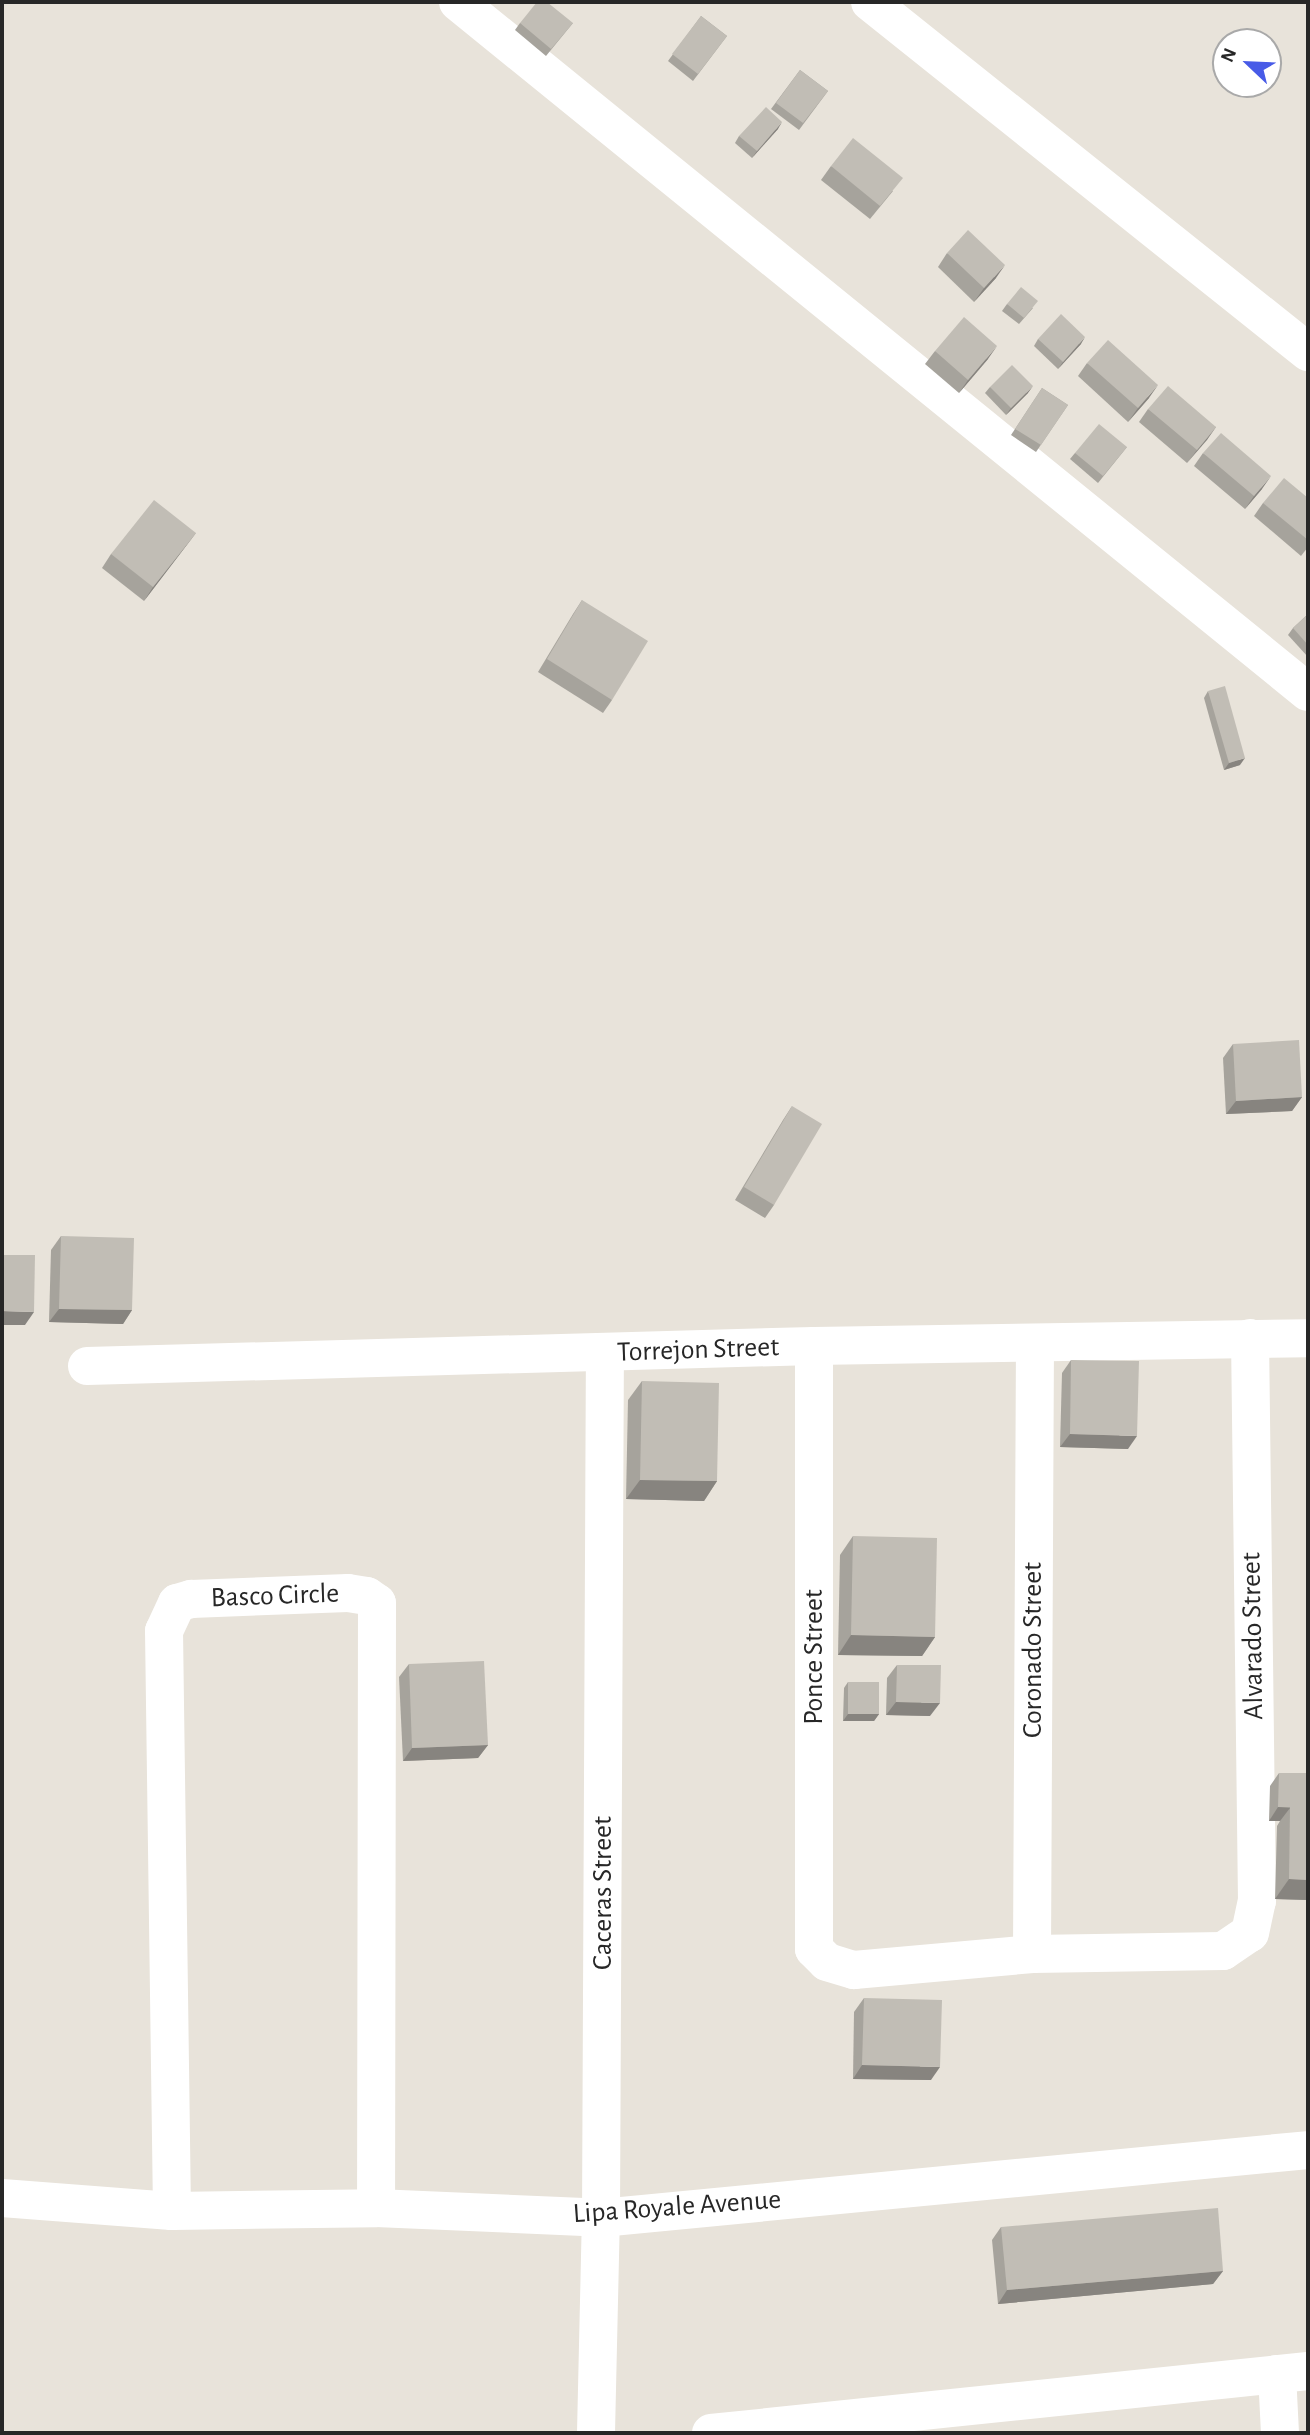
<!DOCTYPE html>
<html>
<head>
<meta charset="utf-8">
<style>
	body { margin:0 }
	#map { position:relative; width:1310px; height:2435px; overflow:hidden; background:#e8e3da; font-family:"Alegreya Sans",sans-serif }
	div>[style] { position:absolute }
	.minor>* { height:38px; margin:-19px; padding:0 19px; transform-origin:19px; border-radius:19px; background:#fff }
	.wall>* { inset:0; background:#a6a39c }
	.shaded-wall>* { inset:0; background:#87847f }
	.building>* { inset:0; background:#c1bdb5 }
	span { translate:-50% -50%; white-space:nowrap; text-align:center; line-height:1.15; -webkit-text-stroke:5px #fff; paint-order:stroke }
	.street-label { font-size:28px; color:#272727 }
	.frame { position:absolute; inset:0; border:4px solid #272727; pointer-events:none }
	.north { position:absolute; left:1212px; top:28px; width:70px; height:70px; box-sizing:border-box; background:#fff; border:2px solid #a9a9a9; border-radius:50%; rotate:293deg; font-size:19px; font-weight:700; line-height:28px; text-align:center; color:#272727 }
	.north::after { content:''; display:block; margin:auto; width:24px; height:32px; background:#485be7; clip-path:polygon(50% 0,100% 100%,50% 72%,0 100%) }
</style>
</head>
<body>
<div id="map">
	<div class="minor">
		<i style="left:458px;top:2px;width:1095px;rotate:39.07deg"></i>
		<i style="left:870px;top:2px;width:561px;rotate:38.63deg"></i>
		<i style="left:814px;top:1346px;width:603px;rotate:90deg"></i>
		<i style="left:814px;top:1949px;width:18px;rotate:45deg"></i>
		<i style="left:827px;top:1962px;width:28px;rotate:17deg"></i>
		<i style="left:854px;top:1970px;width:179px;rotate:-5.1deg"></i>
		<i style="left:1032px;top:1954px;width:191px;rotate:-0.9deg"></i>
		<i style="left:1223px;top:1951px;width:32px;rotate:-34deg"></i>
		<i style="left:1250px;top:1933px;width:33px;rotate:-78deg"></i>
		<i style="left:1257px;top:1901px;width:563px;rotate:-90.71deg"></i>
		<i style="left:87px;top:1366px;width:727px;rotate:-1.58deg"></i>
		<i style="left:814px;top:1346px;width:494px;rotate:-0.9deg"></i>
		<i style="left:1032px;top:1954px;width:609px;rotate:-89.72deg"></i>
		<i style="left:2px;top:2198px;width:170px;rotate:4.4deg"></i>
		<i style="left:172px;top:2211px;width:204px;rotate:-0.8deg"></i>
		<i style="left:376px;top:2208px;width:225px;rotate:2.5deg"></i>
		<i style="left:601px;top:2218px;width:710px;rotate:-5.49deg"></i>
		<i style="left:172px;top:2211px;width:580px;rotate:-90.79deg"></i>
		<i style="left:164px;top:1631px;width:31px;rotate:-65deg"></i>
		<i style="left:177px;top:1603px;width:15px;rotate:-16deg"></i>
		<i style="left:191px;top:1599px;width:157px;rotate:-2.2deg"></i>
		<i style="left:348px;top:1593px;width:19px;rotate:9deg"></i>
		<i style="left:367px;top:1596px;width:12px;rotate:35deg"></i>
		<i style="left:377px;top:1603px;width:605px;rotate:90.09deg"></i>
		<i style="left:1277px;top:2374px;width:59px;rotate:87.1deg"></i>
		<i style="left:596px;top:2433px;width:215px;rotate:-88.7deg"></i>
		<i style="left:601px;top:2218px;width:865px;rotate:-89.74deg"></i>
		<i style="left:711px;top:2433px;width:600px;rotate:-5.93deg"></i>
	</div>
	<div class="wall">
		<i style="clip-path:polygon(701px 16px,727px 36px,693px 81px,668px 61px)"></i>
		<i style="clip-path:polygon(520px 23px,573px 23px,546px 56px,515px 30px)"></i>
		<i style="clip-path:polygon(800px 70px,828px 91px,799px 130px,771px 109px)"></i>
		<i style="clip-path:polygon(778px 129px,752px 158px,735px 143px,739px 136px)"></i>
		<i style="clip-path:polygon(831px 166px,893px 191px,870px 219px,821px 180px)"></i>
		<i style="clip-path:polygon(947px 253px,996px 278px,974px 302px,938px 267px)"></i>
		<i style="clip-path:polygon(1007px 304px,1033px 308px,1019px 324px,1002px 311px)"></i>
		<i style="clip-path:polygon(1038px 339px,1081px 344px,1058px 369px,1034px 346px)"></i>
		<i style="clip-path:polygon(935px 351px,988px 359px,959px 393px,925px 364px)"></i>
		<i style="clip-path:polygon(1087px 363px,1149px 398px,1128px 422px,1078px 376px)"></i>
		<i style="clip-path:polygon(990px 387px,1028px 393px,1006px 415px,985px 393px)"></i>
		<i style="clip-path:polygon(1042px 388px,1068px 405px,1036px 452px,1011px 435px)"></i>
		<i style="clip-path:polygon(1148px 409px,1216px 427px,1187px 463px,1139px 422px)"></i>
		<i style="clip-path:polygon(1127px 447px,1098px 483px,1070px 459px,1075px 453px)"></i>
		<i style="clip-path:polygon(1203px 453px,1262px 489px,1245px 509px,1194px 466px)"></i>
		<i style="clip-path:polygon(1308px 498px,1308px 547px,1301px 556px,1254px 516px,1263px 503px)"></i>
		<i style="clip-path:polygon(196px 533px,144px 601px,102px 568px,111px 554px)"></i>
		<i style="clip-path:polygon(582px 600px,612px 700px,603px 713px,538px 672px,573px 614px)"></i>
		<i style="clip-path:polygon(1308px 614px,1308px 657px,1288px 635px,1293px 628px)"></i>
		<i style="clip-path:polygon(1208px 691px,1240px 765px,1224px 770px,1204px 698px)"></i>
		<i style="clip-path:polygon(1233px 1044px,1302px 1097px,1292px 1111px,1226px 1114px,1223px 1058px)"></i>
		<i style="clip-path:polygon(792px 1106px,774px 1205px,765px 1218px,735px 1200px,783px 1120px)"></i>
		<i style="clip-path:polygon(61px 1236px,132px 1310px,123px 1324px,49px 1322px,51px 1250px)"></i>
		<i style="clip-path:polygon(1071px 1360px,1128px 1449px,1060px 1447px,1062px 1373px)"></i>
		<i style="clip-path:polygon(642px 1381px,717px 1481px,704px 1501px,626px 1499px,628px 1400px)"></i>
		<i style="clip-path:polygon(853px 1536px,935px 1637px,922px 1656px,838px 1655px,840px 1555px)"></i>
		<i style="clip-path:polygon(409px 1664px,488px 1745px,478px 1758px,403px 1761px,399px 1677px)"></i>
		<i style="clip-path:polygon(897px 1665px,930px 1716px,886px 1715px,887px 1678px)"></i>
		<i style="clip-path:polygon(848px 1682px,879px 1714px,874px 1721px,843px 1721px,844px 1688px)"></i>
		<i style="clip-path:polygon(1279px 1773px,1308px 1773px,1308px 1900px,1275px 1899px,1277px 1826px,1280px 1821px,1269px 1821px,1270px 1786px)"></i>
		<i style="clip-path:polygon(864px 1998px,931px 2080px,853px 2079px,854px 2012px)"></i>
		<i style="clip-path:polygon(1001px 2227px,1223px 2271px,1213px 2284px,998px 2304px,992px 2240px)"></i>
	</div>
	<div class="shaded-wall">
		<i style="clip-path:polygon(782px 122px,778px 129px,752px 158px,757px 151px)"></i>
		<i style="clip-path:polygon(1005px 265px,996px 278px,974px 302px,984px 288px)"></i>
		<i style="clip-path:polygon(1085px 337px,1081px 344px,1058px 369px,1063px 362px)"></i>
		<i style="clip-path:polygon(997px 346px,988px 359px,959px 393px,968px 380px)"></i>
		<i style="clip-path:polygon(1158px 385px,1149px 398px,1128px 422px,1138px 408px)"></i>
		<i style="clip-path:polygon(1033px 386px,1028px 393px,1006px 415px,1011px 408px)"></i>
		<i style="clip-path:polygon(1216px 427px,1207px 440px,1187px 463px,1197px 450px)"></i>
		<i style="clip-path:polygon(1271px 476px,1262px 489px,1245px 509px,1254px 496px)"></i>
		<i style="clip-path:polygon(196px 533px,186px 546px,144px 601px,153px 587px)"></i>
		<i style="clip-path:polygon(1245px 758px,1240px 765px,1224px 770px,1229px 763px)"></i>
		<i style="clip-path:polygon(1302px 1097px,1292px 1111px,1226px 1114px,1236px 1101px)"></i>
		<i style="clip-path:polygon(59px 1309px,132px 1310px,123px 1324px,49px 1322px)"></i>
		<i style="clip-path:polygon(2px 1311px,34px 1312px,25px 1325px,2px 1325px)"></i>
		<i style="clip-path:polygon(1070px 1434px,1137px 1436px,1128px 1449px,1060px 1447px)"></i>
		<i style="clip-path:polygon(640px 1480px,717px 1481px,704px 1501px,626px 1499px)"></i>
		<i style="clip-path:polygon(851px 1635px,935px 1637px,922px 1656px,838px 1655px)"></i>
		<i style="clip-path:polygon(896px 1702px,940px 1703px,930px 1716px,886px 1715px)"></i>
		<i style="clip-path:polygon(848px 1714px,879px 1714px,874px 1721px,843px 1721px)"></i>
		<i style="clip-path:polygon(488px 1745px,478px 1758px,403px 1761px,412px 1748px)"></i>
		<i style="clip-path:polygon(1278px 1807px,1290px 1808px,1280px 1821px,1269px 1821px)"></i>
		<i style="clip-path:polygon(1289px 1879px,1308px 1880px,1308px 1900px,1275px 1899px)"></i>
		<i style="clip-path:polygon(862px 2065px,940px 2067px,931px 2080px,853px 2079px)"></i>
		<i style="clip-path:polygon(1223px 2271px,1213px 2284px,998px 2304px,1007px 2290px)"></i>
	</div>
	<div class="building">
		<i style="clip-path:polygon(537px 2px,547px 2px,573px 23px,551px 49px,520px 23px)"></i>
		<i style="clip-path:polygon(701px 16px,727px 36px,698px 74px,672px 54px)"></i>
		<i style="clip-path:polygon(800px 70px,828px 91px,803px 123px,776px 103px)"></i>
		<i style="clip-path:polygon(766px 107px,782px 122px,757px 151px,739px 136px)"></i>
		<i style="clip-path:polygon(853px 138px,903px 178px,880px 206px,831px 166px)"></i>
		<i style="clip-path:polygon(968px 230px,1005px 265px,984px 288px,947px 253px)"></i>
		<i style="clip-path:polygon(1021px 287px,1038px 301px,1024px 318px,1007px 304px)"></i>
		<i style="clip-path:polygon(1061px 314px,1085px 337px,1063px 362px,1038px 339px)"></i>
		<i style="clip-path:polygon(964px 317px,997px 346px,968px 380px,935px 351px)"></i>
		<i style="clip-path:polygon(1108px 340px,1158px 385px,1138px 408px,1087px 363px)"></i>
		<i style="clip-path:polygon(1012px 365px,1033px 386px,1011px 408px,990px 387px)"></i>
		<i style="clip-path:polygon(1168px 386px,1216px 427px,1197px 450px,1148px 409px)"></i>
		<i style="clip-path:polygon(1042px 388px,1068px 405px,1041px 445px,1015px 429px)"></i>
		<i style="clip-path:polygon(1099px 424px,1127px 447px,1103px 476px,1075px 453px)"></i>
		<i style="clip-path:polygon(1221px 433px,1271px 476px,1254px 496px,1203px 453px)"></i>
		<i style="clip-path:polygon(1284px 478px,1308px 498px,1308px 540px,1263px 503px)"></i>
		<i style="clip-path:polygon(154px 500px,196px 533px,153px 587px,111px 554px)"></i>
		<i style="clip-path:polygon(582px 600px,648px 641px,612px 700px,547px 659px)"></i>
		<i style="clip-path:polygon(1308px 614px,1308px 645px,1293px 628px)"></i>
		<i style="clip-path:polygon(1225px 686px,1245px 758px,1229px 763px,1208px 691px)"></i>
		<i style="clip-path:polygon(1299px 1040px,1302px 1097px,1236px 1101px,1233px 1044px)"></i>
		<i style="clip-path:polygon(792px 1106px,822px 1124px,774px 1205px,744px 1187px)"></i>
		<i style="clip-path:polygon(61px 1236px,134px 1238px,132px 1310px,59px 1309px)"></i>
		<i style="clip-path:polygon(2px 1255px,35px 1255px,34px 1312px,2px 1311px)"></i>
		<i style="clip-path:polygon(1071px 1360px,1139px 1361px,1137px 1436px,1070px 1434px)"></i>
		<i style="clip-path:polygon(642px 1381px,719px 1383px,717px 1481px,640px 1480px)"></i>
		<i style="clip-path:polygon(853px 1536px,937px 1538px,935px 1637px,851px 1635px)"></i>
		<i style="clip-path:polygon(484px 1661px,488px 1745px,412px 1748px,409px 1664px)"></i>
		<i style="clip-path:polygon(897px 1665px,941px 1665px,940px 1703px,896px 1702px)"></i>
		<i style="clip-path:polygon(848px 1682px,879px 1682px,879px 1714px,848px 1714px)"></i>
		<i style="clip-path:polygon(1279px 1773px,1308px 1773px,1308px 1807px,1278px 1807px)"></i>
		<i style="clip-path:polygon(1290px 1807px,1308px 1807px,1308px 1880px,1289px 1879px)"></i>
		<i style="clip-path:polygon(864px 1998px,942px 2000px,940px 2067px,862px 2065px)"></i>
		<i style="clip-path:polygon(1218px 2208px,1223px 2271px,1007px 2290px,1001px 2227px)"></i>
	</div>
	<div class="street-label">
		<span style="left:698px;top:1350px;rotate:-2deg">Torrejon Street</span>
		<span style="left:275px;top:1596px;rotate:-2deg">Basco Circle</span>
		<span style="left:1253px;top:1636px;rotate:-91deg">Alvarado Street</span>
		<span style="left:1033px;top:1650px;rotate:-90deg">Coronado Street</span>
		<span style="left:814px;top:1657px;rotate:-90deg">Ponce Street</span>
		<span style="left:603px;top:1893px;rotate:-90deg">Caceras Street</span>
		<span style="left:677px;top:2207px;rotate:-4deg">Lipa Royale Avenue</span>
	</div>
	<div class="frame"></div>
	<div class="north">N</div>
</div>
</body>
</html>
